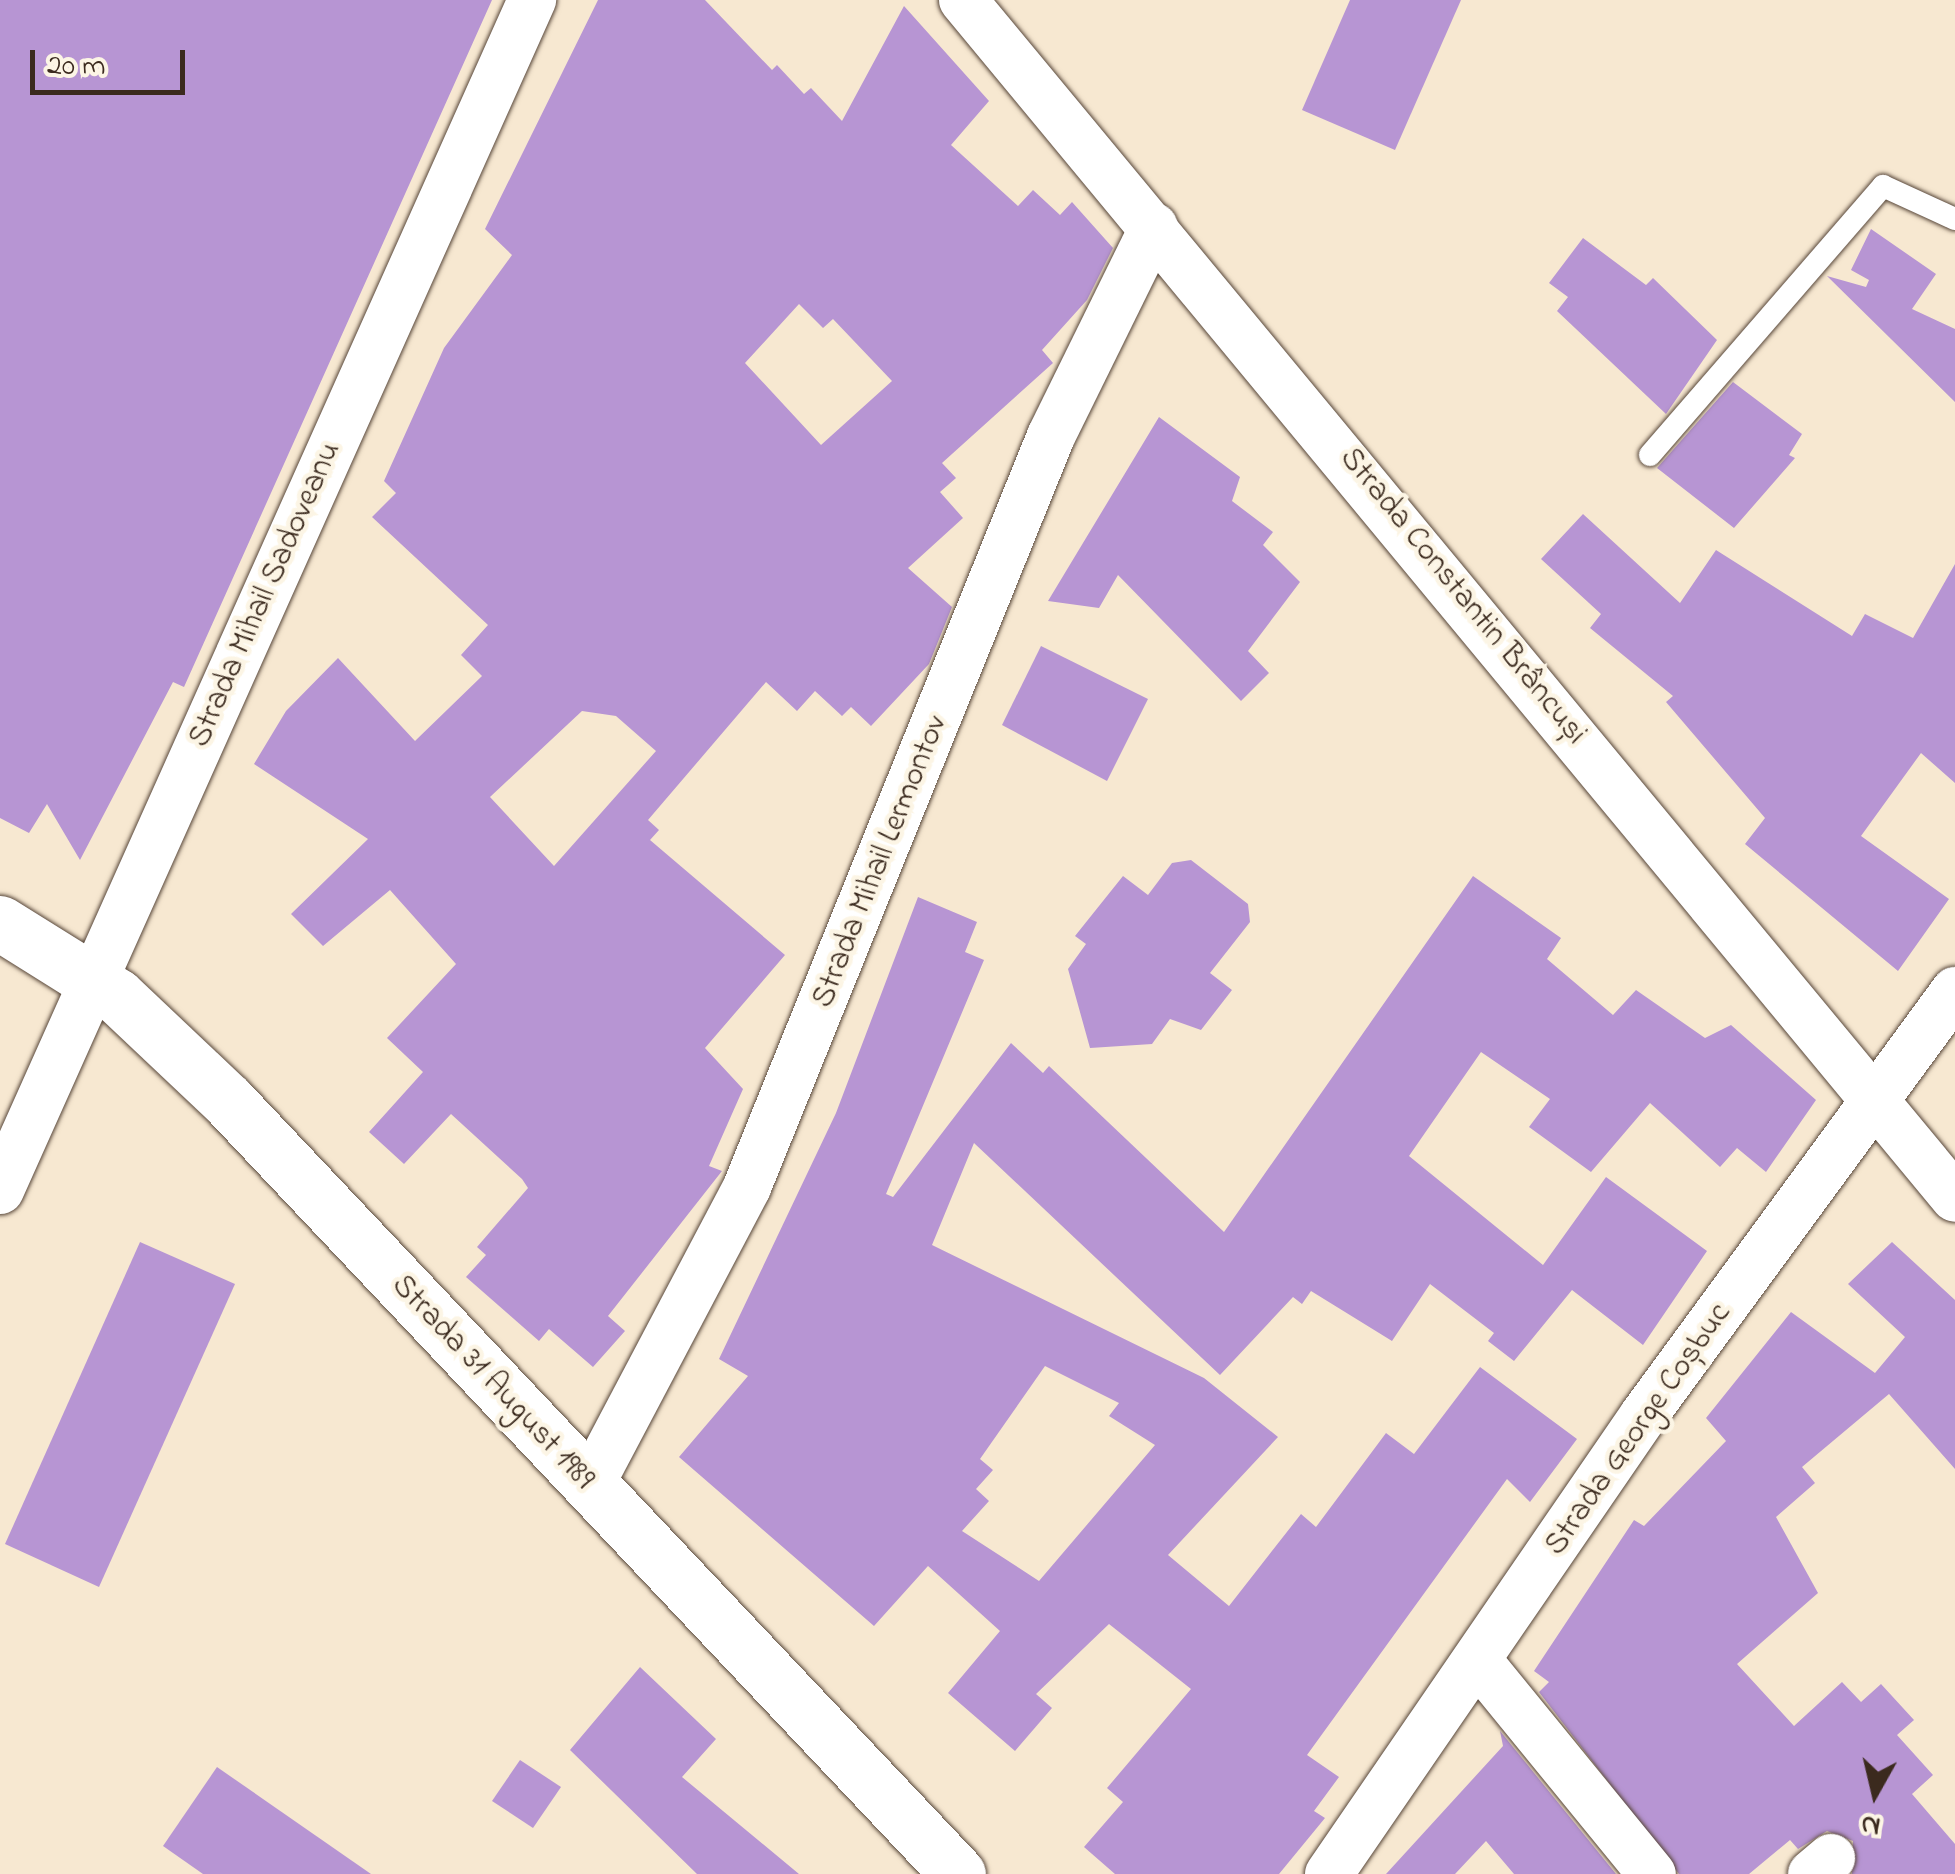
<!DOCTYPE html>
<html>
<head>
<meta charset="utf-8">
<style>
	body { margin:0 }
	#map { position:relative; width:1955px; height:1874px; overflow:hidden; background:#f7e8d1; font-family:"Indie Flower",sans-serif }
	div>[style] { position:absolute }
	.building>* { inset:0; background:#b795d3 }
	.roads { filter:drop-shadow(0 0 2px #574639) drop-shadow(0 0 2px #574639) }
	.service>* { height:22px; margin:-11px; padding:0 11px; transform-origin:11px; border-radius:11px; background:#fff }
	.minor>* { height:48px; margin:-24px; padding:0 24px; transform-origin:24px; border-radius:24px; background:#fff }
	.secondary>* { height:55px; margin:-27.5px; padding:0 27.5px; transform-origin:27.5px; border-radius:27.5px; background:#fff }
	span { translate:-50% -50%; white-space:nowrap; text-align:center; line-height:1.15; -webkit-text-stroke:9px #fcf5e5; paint-order:stroke }
	.street-label { font-size:32px; color:#3b2a1e }
	.north { position:absolute; left:1825px; top:1744px; width:100px; height:100px; -webkit-text-stroke:8px #fcf5e5; paint-order:stroke; rotate:188deg; font-size:28px; font-weight:700; line-height:40px; text-align:center; color:#3b2a1e }
	.north::after { content:''; display:block; margin:auto; width:35px; height:45px; background:#3b2a1e; clip-path:polygon(50% 0,100% 100%,50% 72%,0 100%) }
	.scale { position:absolute; left:30px; top:50px; width:155px; height:45px; box-sizing:border-box; border:5px solid #3b2a1e; border-top:0; padding-left:12px; font-size:30px; line-height:35px; white-space:nowrap; color:#3b2a1e; -webkit-text-stroke:8px #fcf5e5; paint-order:stroke }
</style>
</head>
<body>
<div id="map">
	<div class="building">
		<i style="clip-path:polygon(0 0,492px 0,184px 687px,173px 682px,80px 860px,47px 804px,29px 833px,0 818px)"></i>
		<i style="clip-path:polygon(evenodd,598px 0,705px 0,772px 70px,777px 65px,804px 94px,811px 88px,842px 121px,904px 6px,989px 101px,951px 145px,1018px 206px,1033px 190px,1060px 215px,1072px 202px,1113px 248px,1087px 300px,1042px 350px,1053px 363px,942px 463px,956px 478px,940px 492px,963px 518px,908px 568px,952px 607px,929px 664px,871px 726px,851px 707px,842px 716px,815px 691px,797px 711px,766px 682px,648px 820px,659px 830px,650px 840px,785px 955px,705px 1048px,743px 1089px,709px 1166px,722px 1171px,608px 1316px,625px 1331px,593px 1367px,549px 1329px,539px 1341px,466px 1277px,486px 1255px,477px 1247px,528px 1188px,522px 1179px,451px 1114px,404px 1164px,369px 1132px,423px 1072px,387px 1038px,456px 964px,390px 890px,323px 946px,291px 914px,368px 839px,254px 764px,286px 711px,338px 658px,415px 741px,482px 676px,461px 655px,488px 625px,372px 517px,396px 493px,384px 481px,444px 348px,512px 255px,485px 229px,598px 0,799px 304px,823px 328px,833px 319px,892px 381px,821px 445px,745px 363px,799px 304px,598px 0,582px 711px,616px 716px,656px 751px,554px 866px,490px 797px,582px 711px)"></i>
		<i style="clip-path:polygon(1350px 0,1461px 0,1395px 150px,1302px 110px)"></i>
		<i style="clip-path:polygon(1871px 229px,1936px 274px,1912px 309px,1955px 329px,1955px 402px,1827px 276px,1866px 287px,1869px 280px,1851px 270px)"></i>
		<i style="clip-path:polygon(1583px 238px,1646px 285px,1653px 278px,1717px 340px,1666px 414px,1557px 311px,1568px 297px,1549px 283px)"></i>
		<i style="clip-path:polygon(1733px 382px,1802px 434px,1789px 455px,1795px 458px,1734px 528px,1657px 468px)"></i>
		<i style="clip-path:polygon(1159px 417px,1240px 477px,1232px 501px,1273px 532px,1263px 545px,1300px 582px,1248px 651px,1269px 673px,1241px 701px,1118px 575px,1099px 608px,1048px 601px)"></i>
		<i style="clip-path:polygon(1583px 514px,1680px 603px,1716px 550px,1852px 636px,1865px 614px,1913px 638px,1955px 564px,1955px 783px,1921px 753px,1861px 836px,1949px 899px,1898px 971px,1745px 844px,1765px 818px,1666px 702px,1673px 696px,1590px 628px,1601px 614px,1541px 559px)"></i>
		<i style="clip-path:polygon(1041px 646px,1148px 699px,1107px 781px,1002px 725px)"></i>
		<i style="clip-path:polygon(1191px 860px,1248px 904px,1250px 922px,1210px 973px,1232px 990px,1201px 1030px,1170px 1019px,1152px 1044px,1090px 1048px,1068px 969px,1086px 944px,1075px 936px,1123px 876px,1148px 895px,1172px 863px)"></i>
		<i style="clip-path:polygon(evenodd,1473px 876px,1561px 938px,1547px 959px,1613px 1015px,1636px 990px,1705px 1038px,1731px 1025px,1816px 1100px,1766px 1172px,1737px 1148px,1720px 1167px,1650px 1103px,1591px 1172px,1529px 1127px,1550px 1099px,1481px 1052px,1409px 1156px,1543px 1265px,1606px 1177px,1707px 1251px,1643px 1345px,1572px 1290px,1514px 1361px,1488px 1341px,1494px 1333px,1430px 1284px,1392px 1341px,1311px 1291px,1302px 1304px,1293px 1297px,1220px 1375px,974px 1143px,932px 1245px,1204px 1378px,1278px 1437px,1168px 1555px,1229px 1606px,1301px 1514px,1316px 1527px,1386px 1433px,1414px 1454px,1480px 1367px,1577px 1439px,1530px 1502px,1507px 1479px,1307px 1755px,1339px 1777px,1314px 1811px,1325px 1818px,1279px 1874px,1115px 1874px,1084px 1847px,1123px 1802px,1107px 1788px,1191px 1689px,1109px 1624px,1036px 1694px,1052px 1708px,1015px 1751px,948px 1693px,1000px 1631px,928px 1566px,874px 1626px,679px 1457px,748px 1376px,719px 1359px,836px 1113px,918px 897px,977px 922px,965px 952px,984px 960px,886px 1194px,893px 1197px,1011px 1043px,1043px 1073px,1049px 1066px,1224px 1232px,1473px 876px,1045px 1366px,1119px 1403px,1109px 1416px,1155px 1445px,1039px 1581px,962px 1531px,989px 1501px,976px 1489px,993px 1470px,980px 1459px,1045px 1366px)"></i>
		<i style="clip-path:polygon(140px 1242px,235px 1284px,99px 1587px,5px 1544px)"></i>
		<i style="clip-path:polygon(1892px 1242px,1955px 1300px,1955px 1469px,1889px 1394px,1802px 1467px,1815px 1483px,1776px 1517px,1818px 1593px,1737px 1664px,1794px 1726px,1842px 1682px,1861px 1702px,1881px 1684px,1914px 1720px,1897px 1735px,1933px 1775px,1912px 1794px,1955px 1844px,1955px 1874px,1852px 1874px,1853px 1841px,1827px 1831px,1798px 1849px,1790px 1840px,1749px 1874px,1679px 1874px,1539px 1692px,1549px 1682px,1534px 1671px,1634px 1520px,1644px 1526px,1726px 1441px,1706px 1418px,1791px 1312px,1875px 1373px,1905px 1337px,1848px 1284px)"></i>
		<i style="clip-path:polygon(640px 1667px,716px 1739px,682px 1777px,799px 1874px,697px 1874px,570px 1750px)"></i>
		<i style="clip-path:polygon(1500px 1731px,1616px 1874px,1514px 1874px,1486px 1841px,1455px 1874px,1386px 1874px,1503px 1746px)"></i>
		<i style="clip-path:polygon(520px 1760px,561px 1787px,533px 1828px,492px 1801px)"></i>
		<i style="clip-path:polygon(217px 1767px,371px 1874px,203px 1874px,163px 1846px)"></i>
	</div>
	<div class="roads">
		<div class="service">
			<i style="left:1650px;top:455px;width:356px;rotate:-49.1deg"></i>
			<i style="left:1883px;top:186px;width:79px;rotate:24.6deg"></i>
		</div>
		<div class="minor">
			<i style="left:963px;top:0;width:1555px;rotate:50.37deg"></i>
			<i style="left:0;top:1190px;width:1304px;rotate:-65.91deg"></i>
			<i style="left:589px;top:1487px;width:339px;rotate:-62.2deg"></i>
			<i style="left:747px;top:1187px;width:810px;rotate:-67.96deg"></i>
			<i style="left:1051px;top:436px;width:233px;rotate:-63.8deg"></i>
			<i style="left:1478px;top:1661px;width:275px;rotate:50.8deg"></i>
			<i style="left:1329px;top:1874px;width:557px;rotate:-55.54deg"></i>
			<i style="left:1644px;top:1415px;width:526px;rotate:-53.74deg"></i>
			<i style="left:1812px;top:1874px;width:25px;rotate:-40deg"></i>
		</div>
		<div class="secondary">
			<i style="left:0;top:923px;width:138px;rotate:32deg"></i>
			<i style="left:117px;top:996px;width:153px;rotate:43.4deg"></i>
			<i style="left:228px;top:1101px;width:1063px;rotate:46.64deg"></i>
		</div>
	</div>
	<div class="street-label">
		<span style="left:266px;top:595px;rotate:-66deg">Strada Mihail Sadoveanu</span>
		<span style="left:1462px;top:597px;rotate:51deg">Strada Constantin Brâncuși</span>
		<span style="left:881px;top:862px;rotate:-68deg">Strada Mihail Lermontov</span>
		<span style="left:492px;top:1383px;rotate:47deg">Strada 31 August 1989</span>
		<span style="left:1639px;top:1430px;rotate:-55deg">Strada George Coșbuc</span>
	</div>
	<div class="north">N</div>
	<div class="scale">20 m</div>
</div>
</body>
</html>
